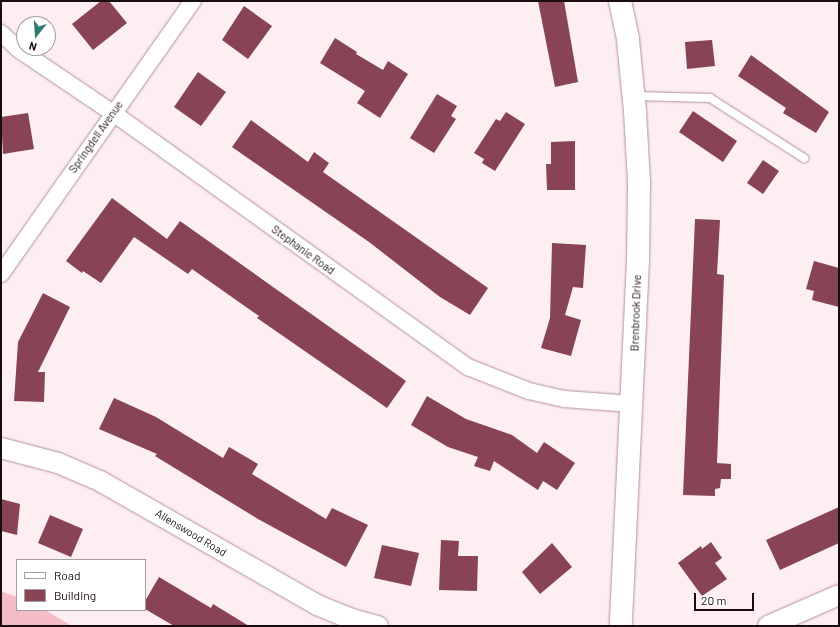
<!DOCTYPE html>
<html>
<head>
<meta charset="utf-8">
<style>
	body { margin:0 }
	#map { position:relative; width:840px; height:627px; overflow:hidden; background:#fdeef1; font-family:Barlow,sans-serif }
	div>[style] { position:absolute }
	.green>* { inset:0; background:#f6bcc6 }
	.building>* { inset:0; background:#884454 }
	.roads { filter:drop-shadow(0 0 1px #b49298) drop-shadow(0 0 1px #b49298) }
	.service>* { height:8px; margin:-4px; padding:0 4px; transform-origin:4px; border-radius:4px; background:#fff }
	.minor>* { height:16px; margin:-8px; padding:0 8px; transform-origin:8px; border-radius:8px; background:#fff }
	.tertiary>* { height:20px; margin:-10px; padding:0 10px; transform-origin:10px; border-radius:10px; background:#fff }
	.secondary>* { height:22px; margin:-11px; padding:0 11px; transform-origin:11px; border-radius:11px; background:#fff }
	span { translate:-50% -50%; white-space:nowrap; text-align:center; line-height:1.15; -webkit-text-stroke:4px #fff; paint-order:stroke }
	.street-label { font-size:11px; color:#190d0f }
	.frame { position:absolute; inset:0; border:2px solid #190d0f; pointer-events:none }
	.legend { position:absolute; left:16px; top:559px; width:130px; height:52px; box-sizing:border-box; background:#fff; border:1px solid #a39e9f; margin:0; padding:5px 7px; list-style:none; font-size:12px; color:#190d0f }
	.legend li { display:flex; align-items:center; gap:8px; height:20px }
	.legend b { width:20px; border:1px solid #a39e9f }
	.north { position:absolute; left:16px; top:16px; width:40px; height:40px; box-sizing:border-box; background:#fff; border:1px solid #a39e9f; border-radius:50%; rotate:197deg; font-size:11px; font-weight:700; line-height:16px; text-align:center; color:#190d0f }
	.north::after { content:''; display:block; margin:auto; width:14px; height:18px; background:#337a73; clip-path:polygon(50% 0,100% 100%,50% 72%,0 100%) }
	.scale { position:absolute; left:694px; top:593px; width:60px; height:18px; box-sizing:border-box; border:2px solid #190d0f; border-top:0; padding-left:5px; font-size:12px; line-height:14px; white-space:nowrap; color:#190d0f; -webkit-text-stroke:3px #fff; paint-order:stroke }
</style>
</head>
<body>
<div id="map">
	<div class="green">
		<i style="clip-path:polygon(1px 591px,17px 597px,17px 610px,45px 610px,72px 626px,1px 626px)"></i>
	</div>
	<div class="building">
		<i style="clip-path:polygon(101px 1px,109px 1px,127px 23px,93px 50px,72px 24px)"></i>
		<i style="clip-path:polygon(538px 1px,564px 1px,578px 82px,555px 87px)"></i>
		<i style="clip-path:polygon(244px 6px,272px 26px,248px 59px,222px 40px)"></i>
		<i style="clip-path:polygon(335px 38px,357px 52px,356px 54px,383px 70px,388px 61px,408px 74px,380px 118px,357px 103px,365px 91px,320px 63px)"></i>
		<i style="clip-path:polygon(712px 40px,715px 66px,687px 69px,685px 42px)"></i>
		<i style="clip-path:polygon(751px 55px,829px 112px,816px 133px,783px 113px,786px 108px,738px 76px)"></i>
		<i style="clip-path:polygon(198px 72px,226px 92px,201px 126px,174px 107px)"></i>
		<i style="clip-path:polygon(437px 94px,457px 106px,451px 116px,456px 119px,434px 153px,410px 138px)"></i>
		<i style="clip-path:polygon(693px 111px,737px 141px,723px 162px,679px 132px)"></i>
		<i style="clip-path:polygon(506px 112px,525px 124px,495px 171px,482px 163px,484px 159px,474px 153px,496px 119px,500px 121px)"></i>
		<i style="clip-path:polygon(28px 113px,34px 149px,3px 154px,1px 117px)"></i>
		<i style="clip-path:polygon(251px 120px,308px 162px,314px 152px,329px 163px,323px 172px,488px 288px,470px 315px,440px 297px,369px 242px,232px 147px)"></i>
		<i style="clip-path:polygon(575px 141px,575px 190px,547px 190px,546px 164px,551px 164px,551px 142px)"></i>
		<i style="clip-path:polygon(763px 160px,779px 171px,763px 194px,747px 183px)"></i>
		<i style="clip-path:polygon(112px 198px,167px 239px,180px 221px,406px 381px,387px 408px,257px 318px,259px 316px,192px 269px,188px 274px,134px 237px,101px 283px,83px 271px,82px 273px,66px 261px)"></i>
		<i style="clip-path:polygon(695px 219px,720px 220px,717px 274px,724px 275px,717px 463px,731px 464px,731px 479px,721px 479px,720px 488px,715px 489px,715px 496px,683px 495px)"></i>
		<i style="clip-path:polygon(552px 243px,586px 245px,583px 288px,573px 287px,565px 315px,581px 320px,571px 356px,541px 348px,550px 318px)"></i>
		<i style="clip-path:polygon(814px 261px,839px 268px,839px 307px,812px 300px,814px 291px,806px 289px)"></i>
		<i style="clip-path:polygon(43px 293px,70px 307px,38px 372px,45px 372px,44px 402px,14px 401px,18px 342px)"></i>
		<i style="clip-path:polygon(427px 396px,466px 419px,512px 435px,537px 453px,544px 442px,575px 463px,557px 490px,543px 481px,538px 490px,494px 461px,490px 471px,474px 466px,478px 457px,448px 447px,411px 425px)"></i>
		<i style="clip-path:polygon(114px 398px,156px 417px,223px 458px,229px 447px,258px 464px,252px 474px,326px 519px,332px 508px,368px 525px,346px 567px,258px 519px,155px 456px,157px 454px,99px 429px)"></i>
		<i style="clip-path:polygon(1px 499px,20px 504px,17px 535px,1px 531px)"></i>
		<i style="clip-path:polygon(839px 507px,839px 543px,780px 570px,766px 540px)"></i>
		<i style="clip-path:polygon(50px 515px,83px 529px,71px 557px,38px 543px)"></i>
		<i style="clip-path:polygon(441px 540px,459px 541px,458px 556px,478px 556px,477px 591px,439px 590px)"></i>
		<i style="clip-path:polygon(711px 542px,722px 558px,715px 563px,727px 579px,702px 596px,678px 563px,701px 546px,702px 549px)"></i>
		<i style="clip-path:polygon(552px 543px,572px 567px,540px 594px,522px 572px)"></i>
		<i style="clip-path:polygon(382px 545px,419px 553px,411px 586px,374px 578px)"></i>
		<i style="clip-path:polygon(159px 577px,211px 608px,213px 604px,249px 626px,174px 626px,145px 609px,145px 601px)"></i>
	</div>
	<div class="roads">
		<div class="service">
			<i style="left:634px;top:96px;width:76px;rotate:1.5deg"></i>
			<i style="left:710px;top:98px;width:112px;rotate:32.6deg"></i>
		</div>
		<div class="minor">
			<i style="left:1px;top:33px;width:23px;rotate:43deg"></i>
			<i style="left:18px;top:49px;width:115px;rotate:34deg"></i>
			<i style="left:113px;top:113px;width:437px;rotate:35.6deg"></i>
			<i style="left:468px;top:367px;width:66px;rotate:21.5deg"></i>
			<i style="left:529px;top:391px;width:37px;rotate:13deg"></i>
			<i style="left:565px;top:399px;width:67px;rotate:4.3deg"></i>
			<i style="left:1px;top:274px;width:334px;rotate:-54.9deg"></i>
		</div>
		<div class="tertiary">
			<i style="left:1px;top:448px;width:59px;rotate:14.7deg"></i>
			<i style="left:58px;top:463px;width:46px;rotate:23.2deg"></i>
			<i style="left:100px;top:481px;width:250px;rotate:29.7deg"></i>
			<i style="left:317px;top:605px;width:37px;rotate:22deg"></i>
			<i style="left:351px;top:619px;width:28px;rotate:15deg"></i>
			<i style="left:768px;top:626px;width:77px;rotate:-23.6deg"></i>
		</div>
		<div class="secondary">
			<i style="left:620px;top:1px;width:40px;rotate:78deg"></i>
			<i style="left:628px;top:40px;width:71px;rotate:84.4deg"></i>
			<i style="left:635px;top:111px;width:72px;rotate:86.8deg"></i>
			<i style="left:639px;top:183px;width:77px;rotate:90.7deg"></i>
			<i style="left:638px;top:260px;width:366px;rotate:92.7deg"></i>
		</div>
	</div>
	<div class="street-label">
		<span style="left:96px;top:137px;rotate:-55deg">Springdell Avenue</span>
		<span style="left:303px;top:250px;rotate:36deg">Stephanie Road</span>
		<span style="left:636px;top:313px;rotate:-88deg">Brenbrook Drive</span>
		<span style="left:191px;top:533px;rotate:31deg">Allenswood Road</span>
	</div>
	<div class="frame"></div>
	<ul class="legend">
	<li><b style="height:5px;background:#fff"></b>Road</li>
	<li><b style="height:11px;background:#884454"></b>Building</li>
	</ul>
	<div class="north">N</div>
	<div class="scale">20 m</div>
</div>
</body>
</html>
